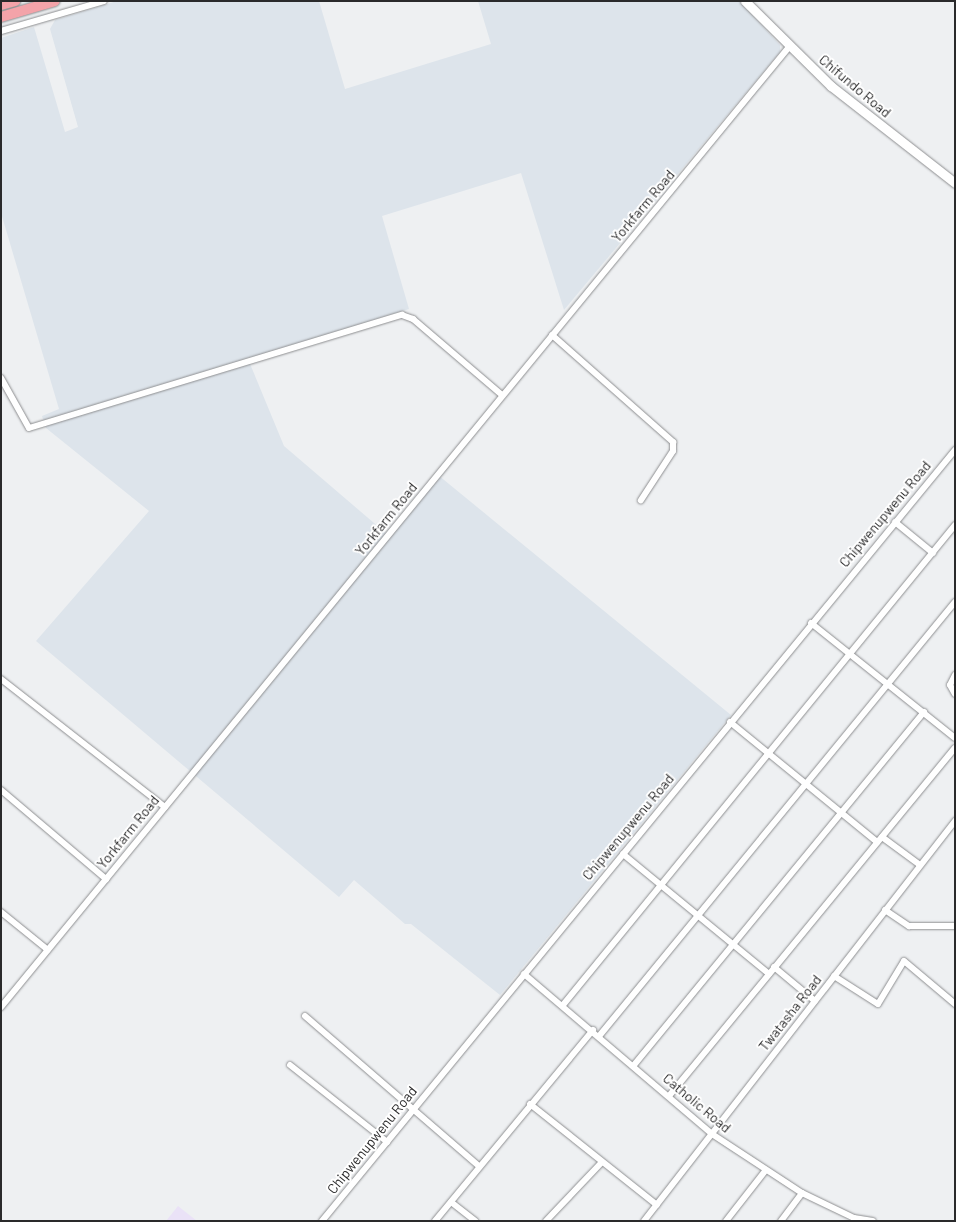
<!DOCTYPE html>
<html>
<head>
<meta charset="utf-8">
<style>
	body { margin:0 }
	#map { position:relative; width:956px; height:1222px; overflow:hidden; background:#eef0f2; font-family:Barlow,sans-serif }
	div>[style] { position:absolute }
	.built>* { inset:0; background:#dde4eb }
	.medical>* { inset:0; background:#eae2f7 }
	.roads { filter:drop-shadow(0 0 1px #8d8e90) drop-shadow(0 0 1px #8d8e90) }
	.minor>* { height:6px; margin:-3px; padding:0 3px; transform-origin:3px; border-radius:3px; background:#fff }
	.tertiary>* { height:9px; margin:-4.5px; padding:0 4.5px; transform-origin:4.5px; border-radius:4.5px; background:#fff }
	.primary>* { height:10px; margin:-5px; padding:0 5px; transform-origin:5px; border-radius:5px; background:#f3a3a9 }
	span { translate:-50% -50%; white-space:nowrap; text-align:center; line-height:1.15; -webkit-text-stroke:4px #fff; paint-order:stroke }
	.street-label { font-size:14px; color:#2a2a2b }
	.frame { position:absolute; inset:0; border:2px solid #2a2a2b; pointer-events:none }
</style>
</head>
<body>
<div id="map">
	<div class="built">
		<i style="clip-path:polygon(117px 1px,319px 1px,345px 89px,491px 44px,478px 1px,739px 1px,780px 45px,780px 52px,564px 310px,521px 173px,382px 216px,409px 309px,248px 359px,284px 446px,388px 535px,438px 475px,731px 715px,500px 995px,411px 924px,405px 924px,354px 880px,339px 897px,36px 641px,149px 511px,46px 428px,42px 416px,59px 409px,1px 213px,1px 38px,34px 27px,65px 132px,78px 127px,50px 29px,55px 20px)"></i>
	</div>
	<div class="medical">
		<i style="clip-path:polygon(178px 1206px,197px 1221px,166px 1221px)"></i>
	</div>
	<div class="roads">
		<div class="minor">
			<i style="left:1px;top:31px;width:107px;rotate:-16.2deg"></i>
			<i style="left:552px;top:335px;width:162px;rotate:41.5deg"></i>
			<i style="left:673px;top:442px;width:9px;rotate:90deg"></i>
			<i style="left:673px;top:451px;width:59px;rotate:123.1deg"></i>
			<i style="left:1px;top:378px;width:57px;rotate:60.8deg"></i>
			<i style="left:29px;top:428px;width:390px;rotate:-16.9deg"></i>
			<i style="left:402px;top:315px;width:12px;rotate:20deg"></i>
			<i style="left:413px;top:319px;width:117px;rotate:40.5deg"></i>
			<i style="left:895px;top:522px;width:49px;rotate:39.2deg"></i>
			<i style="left:811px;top:623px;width:184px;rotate:38.6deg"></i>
			<i style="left:955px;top:675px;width:11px;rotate:117deg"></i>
			<i style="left:950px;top:685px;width:10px;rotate:61deg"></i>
			<i style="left:1px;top:679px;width:208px;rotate:38deg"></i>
			<i style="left:730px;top:722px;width:190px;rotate:39.2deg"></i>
			<i style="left:1px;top:790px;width:138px;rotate:40.3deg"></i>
			<i style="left:882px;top:837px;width:47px;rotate:36.4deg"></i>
			<i style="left:623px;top:854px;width:189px;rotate:39.4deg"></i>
			<i style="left:885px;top:910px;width:29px;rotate:34deg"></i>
			<i style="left:909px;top:926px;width:46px"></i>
			<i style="left:1px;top:912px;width:60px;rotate:39deg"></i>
			<i style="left:774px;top:967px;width:53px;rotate:39.7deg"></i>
			<i style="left:524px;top:974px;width:247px;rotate:40.4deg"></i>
			<i style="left:712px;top:1134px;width:108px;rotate:33.2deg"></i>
			<i style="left:802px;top:1193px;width:58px;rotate:25.7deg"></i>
			<i style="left:854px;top:1218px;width:19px;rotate:9deg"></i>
			<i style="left:834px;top:976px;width:52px;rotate:32.5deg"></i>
			<i style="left:878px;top:1004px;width:50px;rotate:-58.8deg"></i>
			<i style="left:904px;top:961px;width:67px;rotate:40.1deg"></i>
			<i style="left:563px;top:1005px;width:620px;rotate:-50.76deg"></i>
			<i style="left:1px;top:1007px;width:1242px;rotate:-50.62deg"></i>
			<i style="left:305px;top:1016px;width:230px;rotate:40.8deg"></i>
			<i style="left:600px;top:1035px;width:560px;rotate:-50.65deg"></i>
			<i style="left:290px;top:1065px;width:124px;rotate:38.4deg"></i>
			<i style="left:634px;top:1065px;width:457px;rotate:-50.6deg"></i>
			<i style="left:669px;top:1096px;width:450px;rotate:-50.6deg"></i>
			<i style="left:530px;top:1104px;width:162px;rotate:38.5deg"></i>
			<i style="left:451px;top:1202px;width:31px;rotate:38deg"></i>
			<i style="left:322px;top:1221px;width:998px;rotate:-50.61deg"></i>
			<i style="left:435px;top:1221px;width:248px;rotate:-50.4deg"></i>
			<i style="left:546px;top:1221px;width:80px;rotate:-46.5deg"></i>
			<i style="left:644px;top:1221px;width:507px;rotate:-52.13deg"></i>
			<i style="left:726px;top:1221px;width:63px;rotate:-52deg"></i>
			<i style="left:781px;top:1221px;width:35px;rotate:-53deg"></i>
		</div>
		<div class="tertiary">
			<i style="left:745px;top:1px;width:121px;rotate:44.7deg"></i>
			<i style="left:831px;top:86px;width:157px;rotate:38deg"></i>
		</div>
		<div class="primary">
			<i style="left:1px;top:5px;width:15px;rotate:-16deg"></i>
			<i style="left:1px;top:17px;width:56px;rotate:-16.5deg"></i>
		</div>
	</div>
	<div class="street-label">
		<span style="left:855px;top:86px;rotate:40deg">Chifundo Road</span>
		<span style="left:643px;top:206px;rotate:-50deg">Yorkfarm Road</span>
		<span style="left:885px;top:514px;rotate:-50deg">Chipwenupwenu Road</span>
		<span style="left:386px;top:519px;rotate:-51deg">Yorkfarm Road</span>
		<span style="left:628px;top:827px;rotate:-50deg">Chipwenupwenu Road</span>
		<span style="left:128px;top:832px;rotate:-51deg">Yorkfarm Road</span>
		<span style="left:790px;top:1013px;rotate:-52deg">Twatasha Road</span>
		<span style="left:697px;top:1103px;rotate:40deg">Catholic Road</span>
		<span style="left:372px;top:1140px;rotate:-51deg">Chipwenupwenu Road</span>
	</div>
	<div class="frame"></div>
</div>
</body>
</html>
